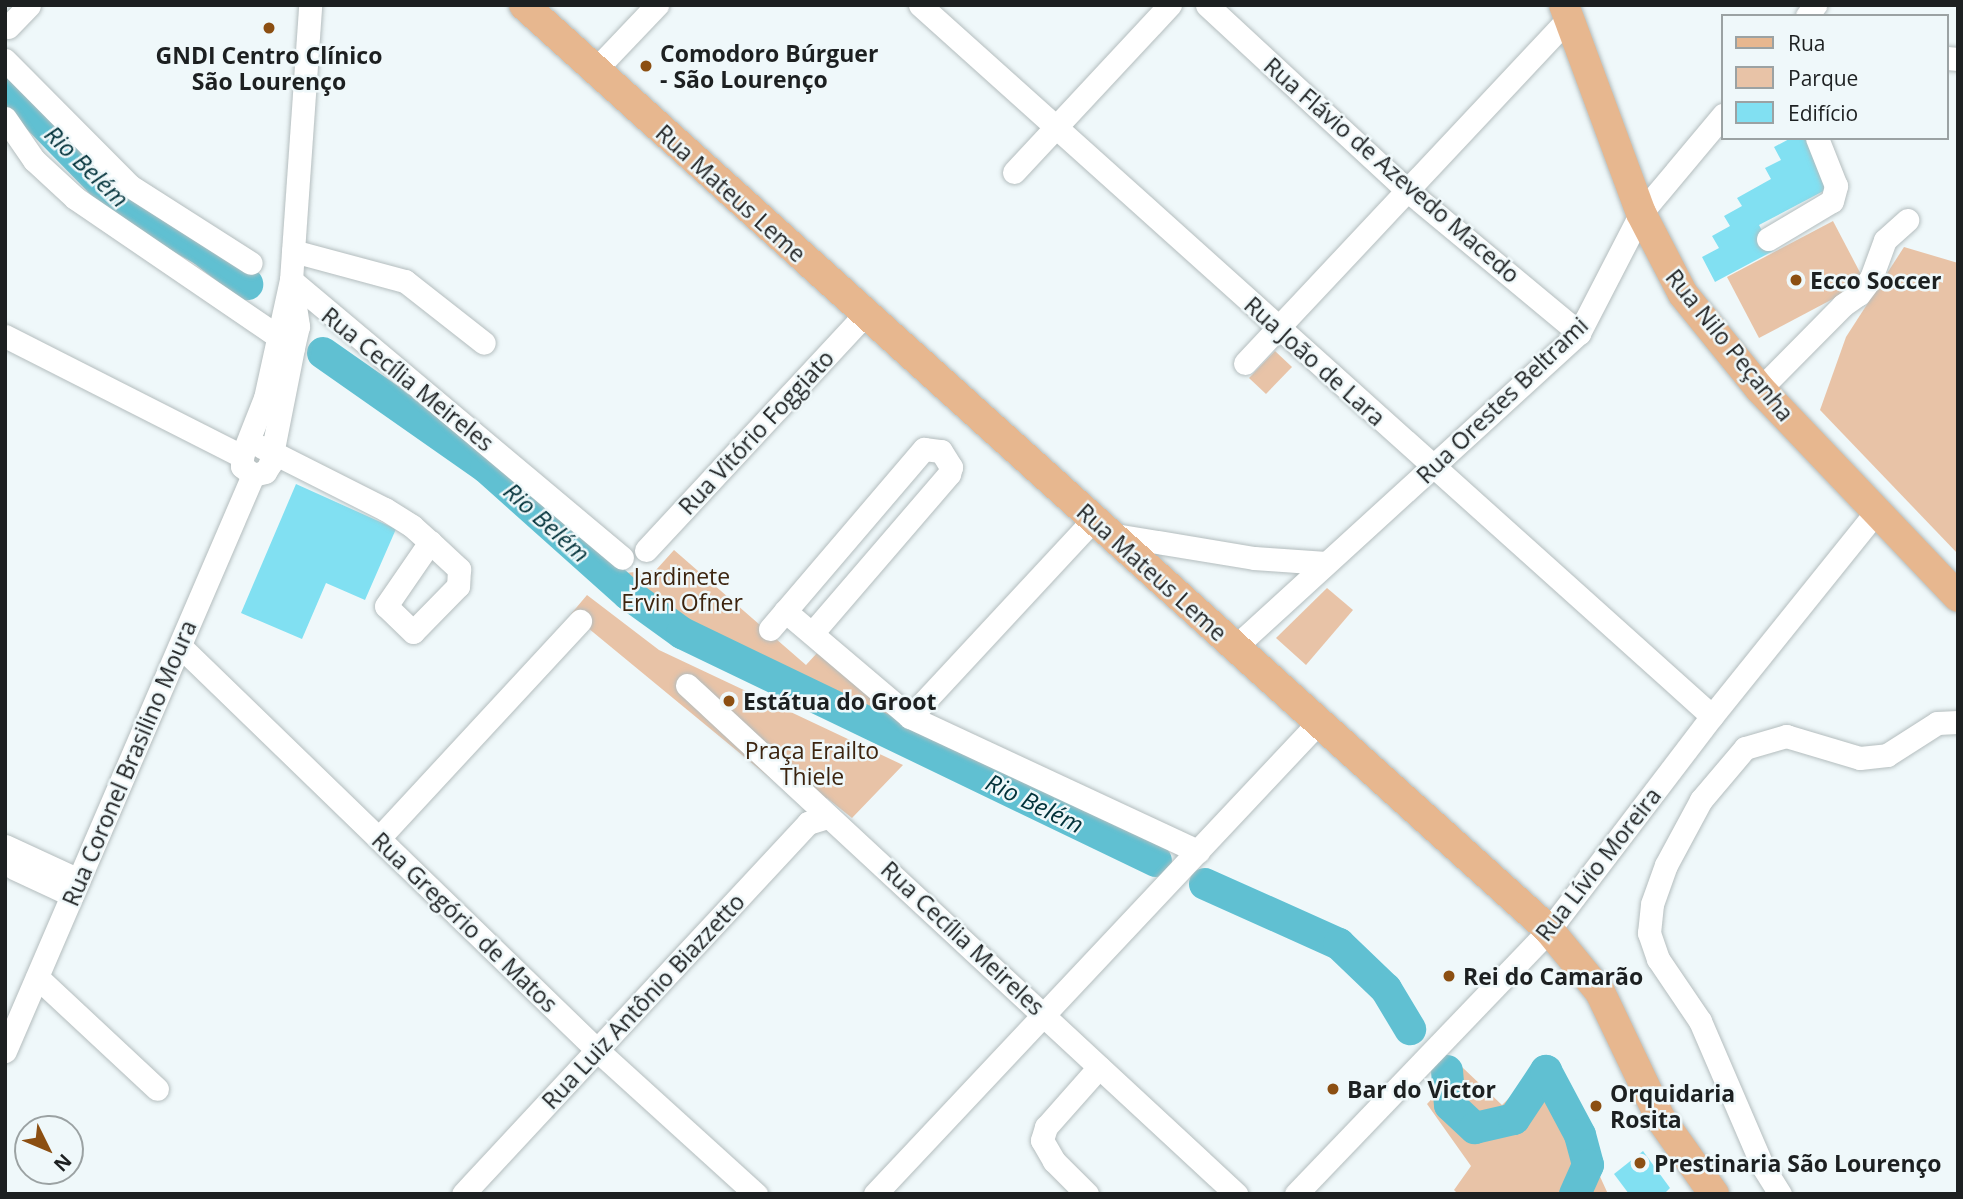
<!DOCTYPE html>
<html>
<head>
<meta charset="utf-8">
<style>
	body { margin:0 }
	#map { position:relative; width:1963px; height:1199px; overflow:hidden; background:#eff8fa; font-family:"Open Sans",sans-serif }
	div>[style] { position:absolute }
	.green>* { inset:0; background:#e8c3a7 }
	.river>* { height:32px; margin:-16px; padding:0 16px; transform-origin:16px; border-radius:16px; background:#60c0d2 }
	.building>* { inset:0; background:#81e0f2 }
	.roads { filter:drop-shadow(0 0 2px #b4bdbe) drop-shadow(0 0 2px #b4bdbe) }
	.minor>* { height:23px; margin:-11.5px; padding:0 11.5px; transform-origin:11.5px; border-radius:11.5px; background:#fff }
	.major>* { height:30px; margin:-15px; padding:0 15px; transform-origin:15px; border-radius:15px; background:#e7b78f }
	.dots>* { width:19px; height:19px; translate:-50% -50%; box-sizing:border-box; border:4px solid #eff8fa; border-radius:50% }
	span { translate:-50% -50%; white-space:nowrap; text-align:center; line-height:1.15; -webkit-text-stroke:5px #eff8fa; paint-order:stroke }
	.poi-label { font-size:23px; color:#1d2021; font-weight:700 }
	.left { translate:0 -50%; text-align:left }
	.street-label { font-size:23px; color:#1d2021 }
	.park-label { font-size:23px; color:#3c240f }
	.water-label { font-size:24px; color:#02323a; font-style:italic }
	.frame { position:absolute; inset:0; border:7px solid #1d2021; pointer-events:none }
	.legend { position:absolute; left:1721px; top:14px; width:228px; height:126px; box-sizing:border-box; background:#eff8fa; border:2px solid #9ba2a3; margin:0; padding:9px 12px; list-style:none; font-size:21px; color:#1d2021 }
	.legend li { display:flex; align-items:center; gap:14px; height:35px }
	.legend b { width:35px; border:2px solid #9ba2a3 }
	.north { position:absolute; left:14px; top:1115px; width:70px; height:70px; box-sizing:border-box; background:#eff8fa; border:2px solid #9ba2a3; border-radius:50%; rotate:133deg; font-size:19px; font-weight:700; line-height:28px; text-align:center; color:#1d2021 }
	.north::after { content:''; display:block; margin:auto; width:24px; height:32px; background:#8c4f12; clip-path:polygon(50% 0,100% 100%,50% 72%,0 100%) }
</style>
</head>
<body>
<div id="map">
	<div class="green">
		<i style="clip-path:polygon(1833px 221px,1865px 282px,1759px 338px,1727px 277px)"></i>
		<i style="clip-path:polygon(1904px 247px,1958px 263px,1958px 554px,1820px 410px,1846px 337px)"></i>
		<i style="clip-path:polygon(1275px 351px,1292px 367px,1266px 394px,1249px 378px)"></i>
		<i style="clip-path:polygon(674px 550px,806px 665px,817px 653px,909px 731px,715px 636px,614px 574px,656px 570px)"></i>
		<i style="clip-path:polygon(1327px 588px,1353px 610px,1306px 665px,1276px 638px)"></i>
		<i style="clip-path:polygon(587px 595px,659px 650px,903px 765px,852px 818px,827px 798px,810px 811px,571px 614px)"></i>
		<i style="clip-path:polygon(1547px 1061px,1608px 1194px,1458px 1194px,1454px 1190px,1471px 1166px,1427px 1104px,1462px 1067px,1502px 1105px)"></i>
	</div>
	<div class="river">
		<i style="left:5px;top:84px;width:168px;rotate:45.7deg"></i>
		<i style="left:122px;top:204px;width:93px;rotate:29.6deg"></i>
		<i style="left:203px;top:250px;width:56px;rotate:37.7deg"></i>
		<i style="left:323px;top:353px;width:199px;rotate:35deg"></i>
		<i style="left:486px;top:467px;width:191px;rotate:41.8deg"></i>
		<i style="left:628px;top:594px;width:67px;rotate:35.8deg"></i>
		<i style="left:682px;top:633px;width:526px;rotate:25.69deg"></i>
		<i style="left:1205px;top:884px;width:147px;rotate:24.1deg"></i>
		<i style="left:1339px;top:944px;width:65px;rotate:43.8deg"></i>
		<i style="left:1386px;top:989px;width:47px;rotate:59deg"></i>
		<i style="left:1447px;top:1071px;width:34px;rotate:85deg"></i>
		<i style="left:1450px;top:1105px;width:34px;rotate:43deg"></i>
		<i style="left:1475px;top:1128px;width:40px;rotate:-13deg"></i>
		<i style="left:1514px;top:1119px;width:58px;rotate:-56.3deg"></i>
		<i style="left:1546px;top:1071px;width:72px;rotate:62deg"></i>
		<i style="left:1580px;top:1135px;width:31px;rotate:75deg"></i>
		<i style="left:1588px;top:1165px;width:32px;rotate:114deg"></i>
	</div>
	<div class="building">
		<i style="clip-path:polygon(1791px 138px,1808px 138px,1833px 186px,1759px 225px,1773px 251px,1715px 282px,1702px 257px,1719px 248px,1712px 236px,1730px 226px,1724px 216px,1742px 206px,1737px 198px,1771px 179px,1765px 168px,1781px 160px,1774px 147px)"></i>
		<i style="clip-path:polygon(296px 484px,396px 529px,365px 600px,326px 583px,302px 639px,241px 613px)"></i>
		<i style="clip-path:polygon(1643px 1151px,1670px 1188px,1664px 1194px,1629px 1194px,1614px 1174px)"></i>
	</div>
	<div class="roads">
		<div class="minor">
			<i style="left:920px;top:5px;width:1064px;rotate:41.92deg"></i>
			<i style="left:1207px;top:5px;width:272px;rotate:42.8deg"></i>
			<i style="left:1407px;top:190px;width:224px;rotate:39.7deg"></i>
			<i style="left:1807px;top:16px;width:14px;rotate:-54deg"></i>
			<i style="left:8px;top:27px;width:30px;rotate:-46deg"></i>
			<i style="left:1947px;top:58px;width:11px;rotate:5deg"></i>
			<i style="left:5px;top:60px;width:177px;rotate:45.2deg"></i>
			<i style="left:130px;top:186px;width:143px;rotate:32.5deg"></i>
			<i style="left:595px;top:70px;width:90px;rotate:-46.4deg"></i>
			<i style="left:5px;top:118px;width:51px;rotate:55.4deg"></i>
			<i style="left:34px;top:160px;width:56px;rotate:42.8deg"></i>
			<i style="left:75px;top:198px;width:248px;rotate:34.3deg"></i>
			<i style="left:1014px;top:172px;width:229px;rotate:-47deg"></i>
			<i style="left:1768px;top:239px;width:74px;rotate:-30.7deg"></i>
			<i style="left:1832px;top:201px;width:16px;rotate:-75deg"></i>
			<i style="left:1836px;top:186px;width:52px;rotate:-111.6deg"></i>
			<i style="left:293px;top:251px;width:116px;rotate:15deg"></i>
			<i style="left:405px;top:281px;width:100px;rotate:38.1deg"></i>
			<i style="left:291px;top:280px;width:47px;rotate:81.3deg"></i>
			<i style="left:298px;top:326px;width:23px;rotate:103deg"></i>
			<i style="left:293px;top:348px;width:118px;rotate:101.2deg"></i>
			<i style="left:270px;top:464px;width:9px;rotate:122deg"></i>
			<i style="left:265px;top:472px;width:12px;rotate:166deg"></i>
			<i style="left:253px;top:475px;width:14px;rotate:-141deg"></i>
			<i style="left:242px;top:466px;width:10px;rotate:-90deg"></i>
			<i style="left:242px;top:456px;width:62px;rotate:-68.4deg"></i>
			<i style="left:265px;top:398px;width:121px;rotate:-77.6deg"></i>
			<i style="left:291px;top:280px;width:276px;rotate:-86deg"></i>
			<i style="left:291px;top:280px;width:432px;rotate:40deg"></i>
			<i style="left:5px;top:336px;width:266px;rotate:26.9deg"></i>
			<i style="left:1245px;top:363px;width:473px;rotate:-46.8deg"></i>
			<i style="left:1760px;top:389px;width:118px;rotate:-45.3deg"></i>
			<i style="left:1843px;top:305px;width:19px;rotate:-35deg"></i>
			<i style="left:1859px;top:294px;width:20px;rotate:-53deg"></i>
			<i style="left:1871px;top:278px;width:40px;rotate:-69.8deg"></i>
			<i style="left:1885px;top:240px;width:30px;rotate:-42deg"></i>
			<i style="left:262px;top:447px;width:138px;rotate:26.8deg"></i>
			<i style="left:385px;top:509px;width:32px;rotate:32deg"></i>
			<i style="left:412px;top:526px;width:24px;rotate:42deg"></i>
			<i style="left:430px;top:542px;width:40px;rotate:43deg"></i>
			<i style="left:459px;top:569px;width:17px;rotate:93deg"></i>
			<i style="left:458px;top:586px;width:64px;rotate:134.4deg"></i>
			<i style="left:413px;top:632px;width:37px;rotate:-136deg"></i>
			<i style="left:386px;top:606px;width:78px;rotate:-55.5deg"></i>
			<i style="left:1109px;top:534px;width:147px;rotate:9.4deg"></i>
			<i style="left:1254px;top:558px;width:72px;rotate:4deg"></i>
			<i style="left:646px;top:550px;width:322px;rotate:-47.1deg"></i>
			<i style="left:785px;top:611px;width:164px;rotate:40.3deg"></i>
			<i style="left:910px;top:717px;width:318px;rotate:25deg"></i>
			<i style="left:770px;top:629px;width:237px;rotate:-49.5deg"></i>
			<i style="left:924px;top:449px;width:17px;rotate:7deg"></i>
			<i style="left:941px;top:451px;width:19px;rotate:58deg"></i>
			<i style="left:951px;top:467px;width:7px;rotate:106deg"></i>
			<i style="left:949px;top:474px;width:208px;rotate:130.7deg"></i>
			<i style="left:180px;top:646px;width:581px;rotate:44.09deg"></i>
			<i style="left:597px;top:1050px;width:215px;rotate:42.2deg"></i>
			<i style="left:1235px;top:647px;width:466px;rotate:-42.4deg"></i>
			<i style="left:1579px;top:333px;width:135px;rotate:-62.7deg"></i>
			<i style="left:1641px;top:213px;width:128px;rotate:-50.1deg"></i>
			<i style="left:687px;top:685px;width:749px;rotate:42.83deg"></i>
			<i style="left:910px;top:717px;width:270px;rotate:-47.1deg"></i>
			<i style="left:379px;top:838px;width:296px;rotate:-47.2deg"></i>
			<i style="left:5px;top:846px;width:81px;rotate:24.7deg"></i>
			<i style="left:14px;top:868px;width:64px;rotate:25deg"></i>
			<i style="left:37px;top:977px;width:164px;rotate:43deg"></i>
			<i style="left:5px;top:1051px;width:627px;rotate:-66.71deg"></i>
			<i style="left:463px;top:1194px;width:507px;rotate:-47.08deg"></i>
			<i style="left:808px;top:823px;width:21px;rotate:-17deg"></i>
			<i style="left:875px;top:1194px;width:647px;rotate:-46.75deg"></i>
			<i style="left:1087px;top:1194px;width:47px;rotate:-135deg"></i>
			<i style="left:1054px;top:1161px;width:24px;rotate:-120deg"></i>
			<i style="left:1042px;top:1140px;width:14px;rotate:-73deg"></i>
			<i style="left:1046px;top:1127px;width:80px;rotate:-48.5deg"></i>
			<i style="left:1296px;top:1194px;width:366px;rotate:-46.2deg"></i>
			<i style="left:1549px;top:930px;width:269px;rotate:-52.7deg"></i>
			<i style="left:1712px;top:716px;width:260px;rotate:-51.2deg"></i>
			<i style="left:1780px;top:1194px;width:34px;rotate:-122deg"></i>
			<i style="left:1762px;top:1165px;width:157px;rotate:-113.3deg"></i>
			<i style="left:1700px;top:1021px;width:75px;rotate:-124.1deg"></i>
			<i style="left:1658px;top:959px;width:28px;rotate:-109deg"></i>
			<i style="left:1649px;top:933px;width:29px;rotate:-84deg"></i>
			<i style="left:1652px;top:904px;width:41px;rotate:-70.3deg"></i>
			<i style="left:1666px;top:865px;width:74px;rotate:-61.7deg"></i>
			<i style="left:1701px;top:800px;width:68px;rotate:-49.8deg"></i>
			<i style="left:1745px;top:748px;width:43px;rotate:-16.3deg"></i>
			<i style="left:1786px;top:736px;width:77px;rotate:16.6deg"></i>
			<i style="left:1860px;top:758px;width:27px;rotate:-6deg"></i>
			<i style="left:1887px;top:755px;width:59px;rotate:-32.6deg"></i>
			<i style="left:1937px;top:723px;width:21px;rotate:-3deg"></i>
		</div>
		<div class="major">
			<i style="left:524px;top:5px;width:1381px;rotate:42.06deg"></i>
			<i style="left:1549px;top:930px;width:80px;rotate:50.6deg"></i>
			<i style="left:1600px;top:992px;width:140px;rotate:64.5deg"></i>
			<i style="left:1660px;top:1118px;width:93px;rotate:54.6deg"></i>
			<i style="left:1564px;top:5px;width:222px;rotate:69.7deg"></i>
			<i style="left:1641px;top:213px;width:91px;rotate:62.6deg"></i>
			<i style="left:1683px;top:294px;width:122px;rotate:51deg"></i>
			<i style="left:1760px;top:389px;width:287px;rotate:46.4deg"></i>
		</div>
	</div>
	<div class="dots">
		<i style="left:269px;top:28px;background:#8c4f12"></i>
		<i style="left:646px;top:66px;background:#8c4f12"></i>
		<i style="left:1796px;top:280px;background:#8c4f12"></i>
		<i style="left:729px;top:701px;background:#8c4f12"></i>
		<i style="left:1449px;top:976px;background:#8c4f12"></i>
		<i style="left:1333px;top:1089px;background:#8c4f12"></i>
		<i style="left:1596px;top:1106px;background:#8c4f12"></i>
		<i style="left:1640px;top:1163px;background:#8c4f12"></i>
	</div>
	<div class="poi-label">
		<span class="left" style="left:660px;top:66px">Comodoro Búrguer<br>- São Lourenço</span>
		<span style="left:269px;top:68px">GNDI Centro Clínico<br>São Lourenço</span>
		<span class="left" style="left:1810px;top:280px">Ecco Soccer</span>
		<span class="left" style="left:743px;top:701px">Estátua do Groot</span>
		<span class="left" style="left:1463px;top:976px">Rei do Camarão</span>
		<span class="left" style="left:1347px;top:1089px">Bar do Victor</span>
		<span class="left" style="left:1610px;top:1106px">Orquidaria<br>Rosita</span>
		<span class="left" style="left:1654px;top:1163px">Prestinaria São Lourenço</span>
	</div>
	<div class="street-label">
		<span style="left:1392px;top:170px;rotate:41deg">Rua Flávio de Azevedo Macedo</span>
		<span style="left:731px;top:193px;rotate:42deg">Rua Mateus Leme</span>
		<span style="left:1730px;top:345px;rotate:51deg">Rua Nilo Peçanha</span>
		<span style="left:1315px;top:361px;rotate:42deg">Rua João de Lara</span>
		<span style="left:408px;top:379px;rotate:39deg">Rua Cecília Meireles</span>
		<span style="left:1502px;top:400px;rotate:-44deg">Rua Orestes Beltrami</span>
		<span style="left:756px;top:432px;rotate:-47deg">Rua Vitório Foggiato</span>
		<span style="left:1152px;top:572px;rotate:42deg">Rua Mateus Leme</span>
		<span style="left:129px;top:763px;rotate:-67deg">Rua Coronel Brasilino Moura</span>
		<span style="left:1598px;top:864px;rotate:-52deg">Rua Lívio Moreira</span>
		<span style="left:465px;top:922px;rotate:44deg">Rua Gregório de Matos</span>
		<span style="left:963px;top:938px;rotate:43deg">Rua Cecília Meireles</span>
		<span style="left:643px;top:1001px;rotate:-47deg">Rua Luiz Antônio Biazzetto</span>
	</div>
	<div class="park-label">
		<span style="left:682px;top:589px">Jardinete<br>Ervin Ofner</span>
		<span style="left:812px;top:763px">Praça Erailto<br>Thiele</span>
	</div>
	<div class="water-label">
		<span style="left:87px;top:166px;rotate:44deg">Rio Belém</span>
		<span style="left:547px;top:522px;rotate:42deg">Rio Belém</span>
		<span style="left:1035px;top:803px;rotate:26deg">Rio Belém</span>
	</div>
	<div class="frame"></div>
	<ul class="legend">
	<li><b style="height:9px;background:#e7b78f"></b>Rua</li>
	<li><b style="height:19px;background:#e8c3a7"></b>Parque</li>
	<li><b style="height:19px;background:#81e0f2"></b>Edifício</li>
	</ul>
	<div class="north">N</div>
</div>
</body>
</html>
